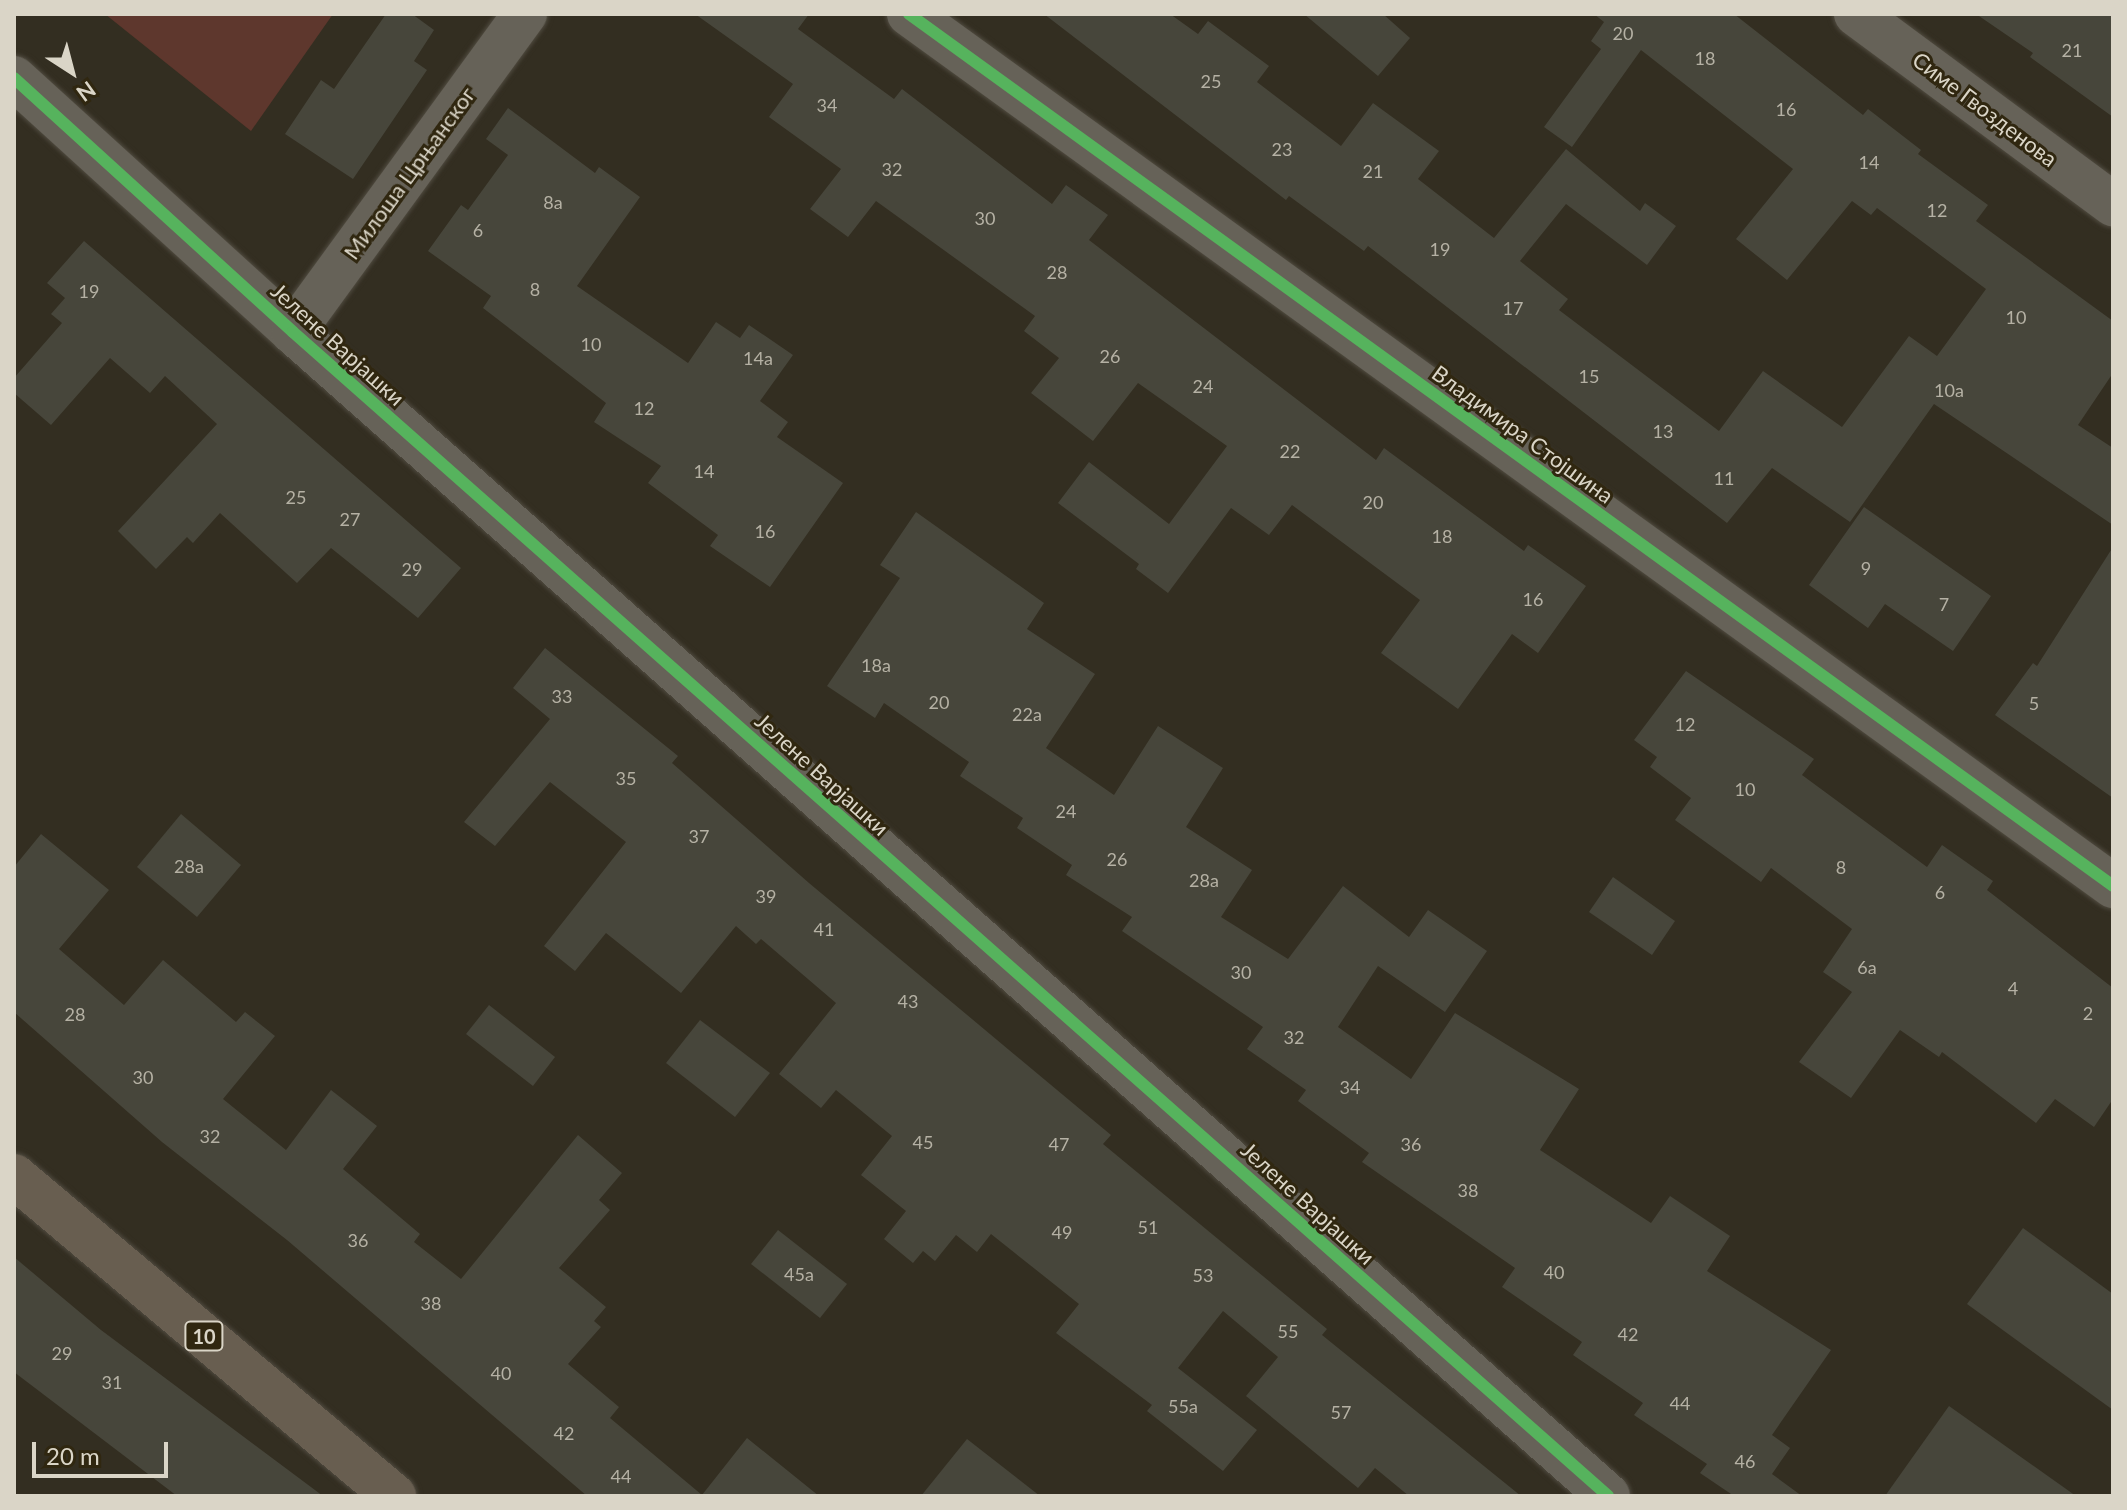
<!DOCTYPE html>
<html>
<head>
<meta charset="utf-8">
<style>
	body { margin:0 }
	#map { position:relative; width:2127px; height:1510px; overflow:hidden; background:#332e21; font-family:Lato,sans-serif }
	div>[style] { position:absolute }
	.green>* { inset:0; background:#5e372d }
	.building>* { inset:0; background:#47463b }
	.roads { filter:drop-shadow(0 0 2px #504b40) drop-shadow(0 0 2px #504b40) }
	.minor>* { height:44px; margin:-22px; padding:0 22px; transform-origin:22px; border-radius:22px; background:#666258 }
	.major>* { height:44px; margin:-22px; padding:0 22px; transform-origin:22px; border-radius:22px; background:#685e50 }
	.cycleway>* { height:12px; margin:-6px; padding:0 6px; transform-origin:6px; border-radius:6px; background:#56b35d }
	span { translate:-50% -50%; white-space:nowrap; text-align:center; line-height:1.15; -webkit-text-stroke:6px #302710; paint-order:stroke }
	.number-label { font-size:18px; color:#b5b1a4 }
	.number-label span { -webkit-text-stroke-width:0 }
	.shield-label span { padding:2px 6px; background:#302710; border:2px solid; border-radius:6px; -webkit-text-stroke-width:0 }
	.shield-label { font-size:20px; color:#dad5c7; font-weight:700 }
	.street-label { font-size:22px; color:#dad5c7 }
	.frame { position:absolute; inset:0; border:16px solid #dad5c7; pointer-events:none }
	.north { position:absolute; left:32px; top:32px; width:80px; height:80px; -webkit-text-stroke:6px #302710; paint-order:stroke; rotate:144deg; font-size:22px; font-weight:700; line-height:32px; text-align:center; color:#dad5c7 }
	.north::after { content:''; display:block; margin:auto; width:28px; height:36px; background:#dad5c7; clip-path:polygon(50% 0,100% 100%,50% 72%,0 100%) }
	.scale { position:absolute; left:32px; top:1442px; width:136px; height:36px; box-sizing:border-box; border:4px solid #dad5c7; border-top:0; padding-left:10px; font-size:24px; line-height:28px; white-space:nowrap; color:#dad5c7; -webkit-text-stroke:6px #302710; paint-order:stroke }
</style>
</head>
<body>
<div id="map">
	<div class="green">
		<i style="clip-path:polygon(105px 14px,333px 14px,251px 131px)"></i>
	</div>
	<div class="building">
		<i style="clip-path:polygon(386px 14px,412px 14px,434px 30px,414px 61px,427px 70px,353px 179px,285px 134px,321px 80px,334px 89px)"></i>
		<i style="clip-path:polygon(695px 14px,809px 14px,798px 29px,894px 99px,902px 89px,1052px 204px,1066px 185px,1108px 215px,1089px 240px,1376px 460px,1384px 448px,1524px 551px,1528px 545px,1586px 586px,1538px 653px,1512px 634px,1458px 709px,1381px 653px,1420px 600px,1292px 505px,1269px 535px,1231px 508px,1168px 593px,1136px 569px,1139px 564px,1058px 503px,1089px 462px,1169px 524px,1227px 446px,1138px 383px,1093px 441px,1031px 393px,1059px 358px,1024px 331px,1035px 316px,876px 201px,848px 237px,810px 209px,841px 169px,769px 117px,793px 84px)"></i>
		<i style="clip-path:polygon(1044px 14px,1170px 14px,1198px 34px,1208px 21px,1269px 66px,1257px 82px,1341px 146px,1373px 103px,1439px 151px,1418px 179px,1494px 238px,1566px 149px,1640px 211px,1645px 203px,1676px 226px,1647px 265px,1566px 204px,1520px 261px,1568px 299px,1559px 310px,1719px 431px,1763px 371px,1842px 427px,1909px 336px,1937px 356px,1986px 289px,1877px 208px,1871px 215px,1852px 201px,1787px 280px,1736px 239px,1793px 169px,1641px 50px,1572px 147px,1544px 127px,1601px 49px,1591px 41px,1604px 22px,1594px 14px,1734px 14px,1863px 115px,1868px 109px,1921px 150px,1918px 154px,1988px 205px,1976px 221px,2113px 321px,2113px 373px,2078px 425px,2113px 448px,2113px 525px,1934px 404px,1850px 522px,1772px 468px,1727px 523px,1368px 246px,1364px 251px,1289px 196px,1286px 200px)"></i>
		<i style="clip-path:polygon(1304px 14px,1383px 14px,1410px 38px,1378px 76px)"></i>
		<i style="clip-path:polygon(1976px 14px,2113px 14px,2113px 117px,2030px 57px,2033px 53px)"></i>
		<i style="clip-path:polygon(508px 108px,595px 173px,599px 167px,640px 197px,577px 286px,688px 363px,716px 322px,740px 338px,749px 325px,793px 355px,760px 401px,788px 422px,777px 437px,843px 483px,770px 587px,710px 546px,718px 535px,648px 483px,661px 466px,594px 422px,606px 403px,483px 308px,491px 296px,428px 251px,461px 205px,468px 210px,508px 155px,486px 139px)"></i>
		<i style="clip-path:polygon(84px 241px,461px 568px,418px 618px,331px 548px,297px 583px,220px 513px,193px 543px,187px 537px,156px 569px,118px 531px,217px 424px,165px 376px,150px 393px,110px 358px,51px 425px,14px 393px,14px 378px,62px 323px,51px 314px,65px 298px,47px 283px)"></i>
		<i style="clip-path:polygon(1864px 507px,1991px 596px,1953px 651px,1885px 604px,1868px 628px,1809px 585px)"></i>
		<i style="clip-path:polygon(916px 512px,1044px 603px,1027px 629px,1095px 674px,1046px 748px,1114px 795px,1158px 726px,1223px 768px,1186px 827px,1252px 870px,1221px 917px,1288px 959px,1343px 886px,1409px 937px,1428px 910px,1487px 951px,1445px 1012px,1378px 966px,1338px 1027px,1411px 1079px,1455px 1013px,1579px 1089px,1540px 1150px,1651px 1223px,1670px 1196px,1730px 1236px,1707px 1271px,1831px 1350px,1772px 1435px,1790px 1448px,1772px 1474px,1802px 1496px,1734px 1496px,1700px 1473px,1707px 1464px,1634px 1415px,1643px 1403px,1573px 1355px,1582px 1342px,1502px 1287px,1515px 1268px,1362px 1162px,1369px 1153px,1298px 1101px,1306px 1090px,1247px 1049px,1263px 1027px,1122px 931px,1132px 917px,1066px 875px,1072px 865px,1017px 828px,1023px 818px,960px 776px,969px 762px,884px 703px,875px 718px,827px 686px,900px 578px,880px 565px)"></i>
		<i style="clip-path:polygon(2113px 547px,2113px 798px,1995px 715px,2033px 663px,2037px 666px)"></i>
		<i style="clip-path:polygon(545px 648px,678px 756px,672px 763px,809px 883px,1111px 1135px,1103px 1144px,1327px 1329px,1322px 1335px,1521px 1496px,1409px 1496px,1375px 1468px,1358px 1488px,1246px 1396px,1278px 1357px,1223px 1311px,1178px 1368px,1257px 1430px,1223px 1471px,1147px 1411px,1152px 1405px,1056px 1333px,1079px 1304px,991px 1234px,977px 1252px,956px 1235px,935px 1261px,923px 1251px,913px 1263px,884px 1239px,906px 1211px,861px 1175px,892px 1136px,836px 1090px,821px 1108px,779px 1074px,836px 1003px,761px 939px,756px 944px,736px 926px,681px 993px,606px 933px,575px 971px,544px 946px,626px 842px,550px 782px,495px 846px,464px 822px,550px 719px,513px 688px)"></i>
		<i style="clip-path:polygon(1686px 671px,1814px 759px,1802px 775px,1927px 867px,1942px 845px,1993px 881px,1987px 890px,2113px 988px,2113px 1099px,2094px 1127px,2055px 1099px,2036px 1123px,1942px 1052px,1939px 1057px,1900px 1030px,1851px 1098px,1799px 1062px,1852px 992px,1823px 972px,1852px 929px,1771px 868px,1761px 882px,1675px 820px,1691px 798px,1650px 767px,1657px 757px,1634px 740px)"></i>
		<i style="clip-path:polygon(181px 814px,241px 865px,197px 917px,137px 867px)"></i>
		<i style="clip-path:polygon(41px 834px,109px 890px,59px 949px,124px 1005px,163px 960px,236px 1022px,245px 1012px,275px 1036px,223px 1099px,286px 1150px,331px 1090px,377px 1126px,343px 1169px,420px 1234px,414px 1242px,461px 1279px,578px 1135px,622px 1173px,599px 1200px,610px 1210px,559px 1268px,606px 1307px,594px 1321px,601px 1327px,568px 1364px,619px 1407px,610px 1418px,702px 1495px,747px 1438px,819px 1496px,587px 1496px,287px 1240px,162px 1142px,14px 1012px,14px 867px)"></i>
		<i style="clip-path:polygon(1613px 877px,1675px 921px,1652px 955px,1589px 912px)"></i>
		<i style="clip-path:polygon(489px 1005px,555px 1057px,533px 1086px,466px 1034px)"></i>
		<i style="clip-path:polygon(700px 1020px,770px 1073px,735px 1117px,666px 1063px)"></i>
		<i style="clip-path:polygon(2023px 1228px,2113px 1294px,2113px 1410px,1967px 1304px)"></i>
		<i style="clip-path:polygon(778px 1230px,847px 1284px,820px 1318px,751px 1264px)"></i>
		<i style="clip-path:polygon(14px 1257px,101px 1330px,323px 1496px,177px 1496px,14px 1372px)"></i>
		<i style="clip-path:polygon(1949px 1406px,2076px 1496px,1885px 1496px)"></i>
		<i style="clip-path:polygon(967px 1439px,1040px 1496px,921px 1496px)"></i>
	</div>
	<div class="roads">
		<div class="minor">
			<i style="left:909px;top:14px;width:1487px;rotate:35.91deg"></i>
			<i style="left:1856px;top:14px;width:320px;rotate:36.5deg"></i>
			<i style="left:14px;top:78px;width:377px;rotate:42.3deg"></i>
			<i style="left:293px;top:332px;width:1756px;rotate:41.51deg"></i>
			<i style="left:293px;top:332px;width:394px;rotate:-53.9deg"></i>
		</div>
		<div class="major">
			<i style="left:14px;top:1176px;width:497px;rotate:40.1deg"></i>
		</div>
	</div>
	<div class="cycleway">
		<i style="left:909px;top:14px;width:1487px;rotate:35.91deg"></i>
		<i style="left:14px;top:78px;width:377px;rotate:42.3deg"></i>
		<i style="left:293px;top:332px;width:1756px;rotate:41.51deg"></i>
	</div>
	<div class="number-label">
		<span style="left:1623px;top:33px">20</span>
		<span style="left:2072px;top:50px">21</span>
		<span style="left:1705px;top:58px">18</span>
		<span style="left:1211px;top:81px">25</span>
		<span style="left:827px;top:105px">34</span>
		<span style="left:1786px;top:109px">16</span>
		<span style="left:1282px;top:149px">23</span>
		<span style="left:1869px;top:162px">14</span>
		<span style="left:892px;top:169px">32</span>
		<span style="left:1373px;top:171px">21</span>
		<span style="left:553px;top:202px">8a</span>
		<span style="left:1937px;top:210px">12</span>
		<span style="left:985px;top:218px">30</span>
		<span style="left:478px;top:230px">6</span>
		<span style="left:1440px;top:249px">19</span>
		<span style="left:1057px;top:272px">28</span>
		<span style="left:535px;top:289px">8</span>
		<span style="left:89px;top:291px">19</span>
		<span style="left:1513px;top:308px">17</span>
		<span style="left:2016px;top:317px">10</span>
		<span style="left:591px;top:344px">10</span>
		<span style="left:1110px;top:356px">26</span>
		<span style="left:758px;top:358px">14a</span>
		<span style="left:1589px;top:376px">15</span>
		<span style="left:1203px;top:386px">24</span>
		<span style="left:1949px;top:390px">10a</span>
		<span style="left:644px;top:408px">12</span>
		<span style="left:1663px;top:431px">13</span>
		<span style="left:1290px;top:451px">22</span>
		<span style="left:704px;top:471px">14</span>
		<span style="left:1724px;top:478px">11</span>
		<span style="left:296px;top:497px">25</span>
		<span style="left:1373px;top:502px">20</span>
		<span style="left:350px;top:519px">27</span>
		<span style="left:765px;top:531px">16</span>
		<span style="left:1442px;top:536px">18</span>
		<span style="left:1866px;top:568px">9</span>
		<span style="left:412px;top:569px">29</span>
		<span style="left:1533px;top:599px">16</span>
		<span style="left:1944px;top:604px">7</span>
		<span style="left:876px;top:665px">18a</span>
		<span style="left:562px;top:696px">33</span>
		<span style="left:939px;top:702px">20</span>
		<span style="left:2034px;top:703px">5</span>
		<span style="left:1027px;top:714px">22a</span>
		<span style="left:1685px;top:724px">12</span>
		<span style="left:626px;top:778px">35</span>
		<span style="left:1745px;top:789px">10</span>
		<span style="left:1066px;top:811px">24</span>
		<span style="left:699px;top:836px">37</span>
		<span style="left:1117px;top:859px">26</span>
		<span style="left:189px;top:866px">28a</span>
		<span style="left:1841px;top:867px">8</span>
		<span style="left:1204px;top:880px">28a</span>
		<span style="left:1940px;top:892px">6</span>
		<span style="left:766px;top:896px">39</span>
		<span style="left:824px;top:929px">41</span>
		<span style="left:1867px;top:967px">6a</span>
		<span style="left:1241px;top:972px">30</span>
		<span style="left:2013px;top:988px">4</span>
		<span style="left:908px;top:1001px">43</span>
		<span style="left:2088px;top:1013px">2</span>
		<span style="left:75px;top:1014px">28</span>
		<span style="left:1294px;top:1037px">32</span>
		<span style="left:143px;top:1077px">30</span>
		<span style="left:1350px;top:1087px">34</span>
		<span style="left:210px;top:1136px">32</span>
		<span style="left:923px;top:1142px">45</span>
		<span style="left:1059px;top:1144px">47</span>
		<span style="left:1411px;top:1144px">36</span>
		<span style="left:1468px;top:1190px">38</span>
		<span style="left:1148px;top:1227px">51</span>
		<span style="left:1062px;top:1232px">49</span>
		<span style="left:358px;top:1240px">36</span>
		<span style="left:1554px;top:1272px">40</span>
		<span style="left:799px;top:1274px">45a</span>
		<span style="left:1203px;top:1275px">53</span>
		<span style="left:431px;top:1303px">38</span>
		<span style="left:1288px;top:1331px">55</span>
		<span style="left:1628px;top:1334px">42</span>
		<span style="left:62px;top:1353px">29</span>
		<span style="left:501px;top:1373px">40</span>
		<span style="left:112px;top:1382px">31</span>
		<span style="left:1680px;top:1403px">44</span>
		<span style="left:1183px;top:1406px">55a</span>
		<span style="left:1341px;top:1412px">57</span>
		<span style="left:564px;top:1433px">42</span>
		<span style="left:1745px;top:1461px">46</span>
		<span style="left:621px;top:1476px">44</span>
	</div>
	<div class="shield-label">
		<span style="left:204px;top:1336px">10</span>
	</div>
	<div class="street-label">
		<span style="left:1985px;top:109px;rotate:37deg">Симе Гвозденова</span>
		<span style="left:409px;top:173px;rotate:-54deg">Милоша Црњанског</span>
		<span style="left:338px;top:344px;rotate:42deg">Јелене Варјашки</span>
		<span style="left:1523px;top:434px;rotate:36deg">Владимира Стојшина</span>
		<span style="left:822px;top:774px;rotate:42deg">Јелене Варјашки</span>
		<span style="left:1308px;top:1203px;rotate:42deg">Јелене Варјашки</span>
	</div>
	<div class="frame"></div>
	<div class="north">N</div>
	<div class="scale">20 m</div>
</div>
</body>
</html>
